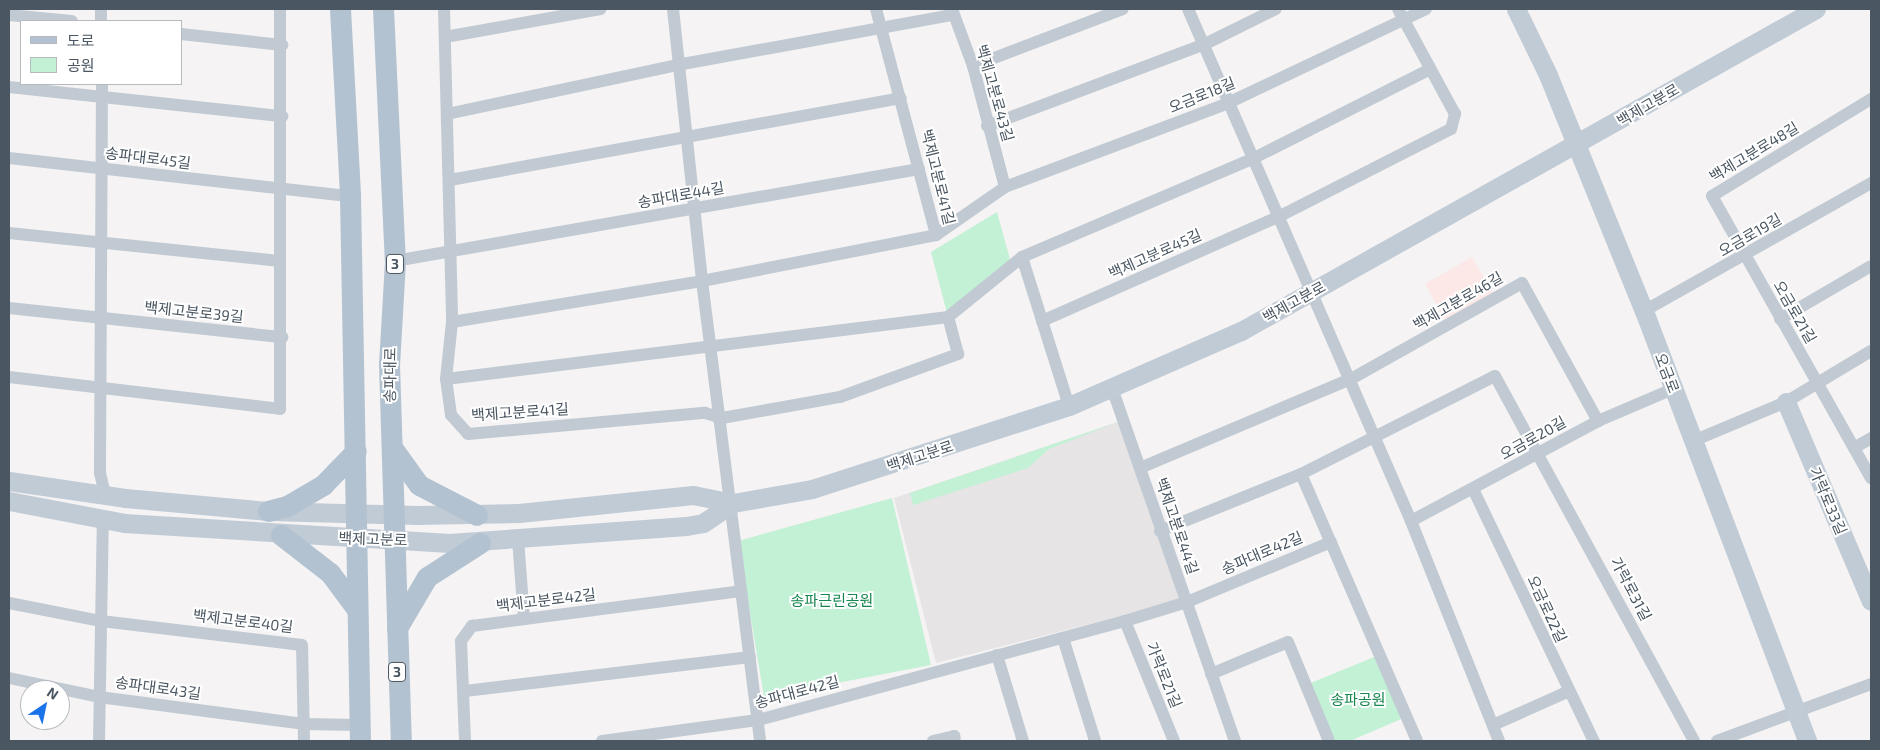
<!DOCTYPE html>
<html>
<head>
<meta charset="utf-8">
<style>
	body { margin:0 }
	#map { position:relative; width:1880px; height:750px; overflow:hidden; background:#f5f3f3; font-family:"Exo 2","Noto Sans KR",sans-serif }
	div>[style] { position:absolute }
	.education>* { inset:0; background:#e6e4e5 }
	.medical>* { inset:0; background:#fce8e6 }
	.green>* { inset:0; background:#c3f1d5 }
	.street>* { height:12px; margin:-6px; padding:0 6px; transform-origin:6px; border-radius:6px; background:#c1cad2 }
	.secondary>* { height:19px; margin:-9.5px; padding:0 9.5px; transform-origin:9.5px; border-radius:9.5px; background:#c1cbd6 }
	.primary>* { height:21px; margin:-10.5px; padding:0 10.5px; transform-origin:10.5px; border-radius:10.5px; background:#b3c2d1 }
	span { translate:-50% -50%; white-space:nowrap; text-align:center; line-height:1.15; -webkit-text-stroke:4px #fff; paint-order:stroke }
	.shield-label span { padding:1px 4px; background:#fff; border:1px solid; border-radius:4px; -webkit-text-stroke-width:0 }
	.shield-label { font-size:14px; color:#4a5661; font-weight:700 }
	.street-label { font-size:15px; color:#4a5661 }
	.park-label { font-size:15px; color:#17864f }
	.frame { position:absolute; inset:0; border:10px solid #4a5661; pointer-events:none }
	.legend { position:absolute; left:20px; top:20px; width:162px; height:65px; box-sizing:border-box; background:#fff; border:1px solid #b7bbc0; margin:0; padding:6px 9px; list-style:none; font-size:15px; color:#4a5661 }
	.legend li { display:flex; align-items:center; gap:10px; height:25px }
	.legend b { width:25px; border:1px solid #b7bbc0 }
	.north { position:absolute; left:20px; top:680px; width:50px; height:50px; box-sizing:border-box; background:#fff; border:1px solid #b7bbc0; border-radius:50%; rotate:34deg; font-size:14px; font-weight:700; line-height:20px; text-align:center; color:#4a5661 }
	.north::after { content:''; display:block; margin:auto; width:18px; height:22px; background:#1a73e8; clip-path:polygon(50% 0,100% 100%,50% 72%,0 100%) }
</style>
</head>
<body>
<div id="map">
	<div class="education">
		<i style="clip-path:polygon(1118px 422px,1180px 601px,936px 663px,894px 498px)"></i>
	</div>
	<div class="medical">
		<i style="clip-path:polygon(1472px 257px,1494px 294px,1446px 321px,1425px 284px)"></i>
	</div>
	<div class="green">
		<i style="clip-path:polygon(997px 212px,1011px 263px,947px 313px,931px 252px)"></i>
		<i style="clip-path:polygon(1118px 422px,1049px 449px,1028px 468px,913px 505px,910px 493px)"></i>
		<i style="clip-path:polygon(892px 498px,931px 665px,764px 697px,738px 541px)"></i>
		<i style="clip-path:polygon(1379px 655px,1406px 717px,1350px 741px,1329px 741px,1306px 685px)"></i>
	</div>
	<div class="street">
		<i style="left:444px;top:9px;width:313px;rotate:88.5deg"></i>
		<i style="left:452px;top:322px;width:57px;rotate:96deg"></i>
		<i style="left:446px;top:379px;width:36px;rotate:82deg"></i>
		<i style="left:451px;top:415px;width:25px;rotate:48deg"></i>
		<i style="left:468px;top:434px;width:238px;rotate:-5.1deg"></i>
		<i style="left:705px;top:413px;width:18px;rotate:16deg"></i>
		<i style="left:722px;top:418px;width:120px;rotate:-10.1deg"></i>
		<i style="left:840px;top:397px;width:126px;rotate:-20deg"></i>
		<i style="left:958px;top:354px;width:38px;rotate:-105deg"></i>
		<i style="left:673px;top:9px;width:274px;rotate:83.9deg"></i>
		<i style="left:702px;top:281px;width:464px;rotate:82.8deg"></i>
		<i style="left:876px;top:9px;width:234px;rotate:75.1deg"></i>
		<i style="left:952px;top:9px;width:61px;rotate:69.8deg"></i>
		<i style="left:973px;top:66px;width:125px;rotate:75.2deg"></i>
		<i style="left:1188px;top:9px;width:558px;rotate:66.46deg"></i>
		<i style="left:1411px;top:521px;width:237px;rotate:68.2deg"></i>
		<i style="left:9px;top:15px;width:63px;rotate:5.4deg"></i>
		<i style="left:101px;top:21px;width:12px;rotate:-90deg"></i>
		<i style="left:181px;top:34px;width:102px;rotate:6.2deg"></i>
		<i style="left:445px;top:37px;width:158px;rotate:-10.2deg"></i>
		<i style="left:973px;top:66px;width:160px;rotate:-20.8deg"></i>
		<i style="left:102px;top:84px;width:389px;rotate:90.3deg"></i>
		<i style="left:100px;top:473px;width:23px;rotate:77deg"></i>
		<i style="left:9px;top:87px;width:275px;rotate:6.1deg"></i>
		<i style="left:1871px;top:99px;width:186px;rotate:148.6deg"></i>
		<i style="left:1712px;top:196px;width:324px;rotate:60.6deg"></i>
		<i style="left:447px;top:114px;width:235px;rotate:-12deg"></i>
		<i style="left:677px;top:65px;width:280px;rotate:-10.3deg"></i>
		<i style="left:987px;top:126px;width:231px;rotate:-20.6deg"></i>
		<i style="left:1203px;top:45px;width:81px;rotate:-26.3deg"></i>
		<i style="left:9px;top:158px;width:343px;rotate:6.4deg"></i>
		<i style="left:450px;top:180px;width:458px;rotate:-10.3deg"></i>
		<i style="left:9px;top:233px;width:272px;rotate:5.9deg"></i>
		<i style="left:1022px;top:257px;width:156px;rotate:72.5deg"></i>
		<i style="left:395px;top:261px;width:532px;rotate:-9.96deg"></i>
		<i style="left:9px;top:308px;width:275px;rotate:6.1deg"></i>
		<i style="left:1644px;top:311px;width:261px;rotate:-29.4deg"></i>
		<i style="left:948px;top:317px;width:95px;rotate:-39deg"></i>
		<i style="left:1022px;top:257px;width:250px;rotate:-23.1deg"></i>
		<i style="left:1252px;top:159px;width:199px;rotate:-26.8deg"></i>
		<i style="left:1780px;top:319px;width:105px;rotate:-30.2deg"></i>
		<i style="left:1042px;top:321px;width:260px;rotate:-23.8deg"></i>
		<i style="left:1280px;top:216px;width:192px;rotate:-27deg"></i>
		<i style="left:1451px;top:129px;width:16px;rotate:-75deg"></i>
		<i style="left:1455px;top:114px;width:119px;rotate:-118.5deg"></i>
		<i style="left:452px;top:322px;width:253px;rotate:-9.3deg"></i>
		<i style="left:702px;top:281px;width:238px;rotate:-11.1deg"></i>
		<i style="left:936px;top:235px;width:84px;rotate:-34.8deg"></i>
		<i style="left:1005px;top:187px;width:238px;rotate:-20.6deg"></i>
		<i style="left:1228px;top:103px;width:219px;rotate:-25.4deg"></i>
		<i style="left:9px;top:377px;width:273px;rotate:6.7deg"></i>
		<i style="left:280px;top:409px;width:400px;rotate:-90deg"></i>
		<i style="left:446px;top:379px;width:506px;rotate:-7.04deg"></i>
		<i style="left:1112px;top:388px;width:374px;rotate:70.8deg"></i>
		<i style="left:1693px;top:441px;width:101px;rotate:-22.8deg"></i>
		<i style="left:1786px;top:402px;width:99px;rotate:-31deg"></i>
		<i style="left:1854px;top:448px;width:20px;rotate:-30deg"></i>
		<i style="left:1140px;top:468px;width:229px;rotate:-22.9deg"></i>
		<i style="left:1351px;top:379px;width:196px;rotate:-29.3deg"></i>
		<i style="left:1522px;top:283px;width:158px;rotate:61.2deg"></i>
		<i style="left:1301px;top:474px;width:291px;rotate:66.5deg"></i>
		<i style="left:1473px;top:489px;width:280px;rotate:64.4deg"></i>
		<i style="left:1411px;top:521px;width:212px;rotate:-28.1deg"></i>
		<i style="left:1598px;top:421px;width:82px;rotate:-23.1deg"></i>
		<i style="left:1160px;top:531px;width:152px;rotate:-22deg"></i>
		<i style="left:1301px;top:474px;width:217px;rotate:-26.8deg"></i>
		<i style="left:1495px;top:376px;width:416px;rotate:61.4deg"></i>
		<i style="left:518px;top:539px;width:80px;rotate:85.7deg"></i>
		<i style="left:9px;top:603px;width:94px;rotate:11.1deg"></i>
		<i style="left:101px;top:621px;width:202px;rotate:6.8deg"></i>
		<i style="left:302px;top:645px;width:96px;rotate:88.8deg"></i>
		<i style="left:1125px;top:621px;width:130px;rotate:67.8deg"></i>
		<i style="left:1063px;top:638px;width:108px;rotate:72.7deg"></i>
		<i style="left:997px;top:655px;width:90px;rotate:73.2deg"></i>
		<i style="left:1211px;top:674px;width:83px;rotate:-22.6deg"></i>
		<i style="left:1288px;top:642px;width:107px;rotate:67.5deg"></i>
		<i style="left:9px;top:678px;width:92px;rotate:11.9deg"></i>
		<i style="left:99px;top:697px;width:206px;rotate:7.5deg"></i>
		<i style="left:303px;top:724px;width:57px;rotate:1deg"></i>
		<i style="left:465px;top:691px;width:287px;rotate:-6.8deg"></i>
		<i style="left:1493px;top:725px;width:81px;rotate:-24deg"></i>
		<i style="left:99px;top:741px;width:220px;rotate:-89deg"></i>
		<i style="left:465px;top:741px;width:100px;rotate:-92.3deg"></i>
		<i style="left:461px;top:641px;width:19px;rotate:-54deg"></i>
		<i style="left:472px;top:626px;width:271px;rotate:-7.4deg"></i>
		<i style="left:602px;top:741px;width:157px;rotate:-7.7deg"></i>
		<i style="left:758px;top:720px;width:380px;rotate:-15.1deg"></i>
		<i style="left:1125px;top:621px;width:65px;rotate:-17deg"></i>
		<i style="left:1187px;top:602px;width:156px;rotate:-22.6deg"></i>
		<i style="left:933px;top:741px;width:22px;rotate:-13deg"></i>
		<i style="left:954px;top:736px;width:5px;rotate:79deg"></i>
		<i style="left:1717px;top:741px;width:164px;rotate:-20.3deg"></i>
	</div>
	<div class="secondary">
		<i style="left:1516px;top:9px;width:73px;rotate:64.1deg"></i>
		<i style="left:1548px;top:75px;width:255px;rotate:67.9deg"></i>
		<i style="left:1644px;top:311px;width:460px;rotate:69.2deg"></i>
		<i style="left:1786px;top:402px;width:216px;rotate:66.9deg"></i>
		<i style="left:9px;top:481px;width:117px;rotate:8.3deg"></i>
		<i style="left:125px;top:498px;width:144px;rotate:5.2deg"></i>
		<i style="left:268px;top:511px;width:149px;rotate:1.5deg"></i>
		<i style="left:417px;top:515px;width:102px;rotate:-1.1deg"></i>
		<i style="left:519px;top:513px;width:175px;rotate:-5.9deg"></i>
		<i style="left:693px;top:495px;width:41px;rotate:11.3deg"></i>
		<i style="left:733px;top:503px;width:80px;rotate:-10deg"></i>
		<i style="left:812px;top:489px;width:270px;rotate:-17.9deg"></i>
		<i style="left:1069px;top:406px;width:188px;rotate:-23.6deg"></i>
		<i style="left:1241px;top:331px;width:659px;rotate:-29.25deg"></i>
		<i style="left:9px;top:501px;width:117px;rotate:10.8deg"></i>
		<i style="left:124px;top:523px;width:326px;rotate:3.5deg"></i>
		<i style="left:449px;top:543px;width:238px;rotate:-4.1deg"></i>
		<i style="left:686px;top:526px;width:17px;rotate:-10deg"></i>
		<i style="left:703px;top:523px;width:36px;rotate:-34deg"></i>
	</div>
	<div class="primary">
		<i style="left:340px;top:9px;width:187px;rotate:86.9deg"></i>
		<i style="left:350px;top:196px;width:545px;rotate:88.95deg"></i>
		<i style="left:383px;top:9px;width:252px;rotate:87.3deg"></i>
		<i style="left:395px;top:261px;width:103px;rotate:93.3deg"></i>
		<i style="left:389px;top:364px;width:377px;rotate:88.2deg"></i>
		<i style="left:393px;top:449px;width:44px;rotate:54.2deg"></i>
		<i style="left:419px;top:485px;width:65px;rotate:27.3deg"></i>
		<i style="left:268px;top:511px;width:20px;rotate:-15deg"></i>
		<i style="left:287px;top:506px;width:42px;rotate:-30.3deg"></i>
		<i style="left:323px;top:485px;width:47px;rotate:-45.9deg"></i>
		<i style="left:281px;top:535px;width:62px;rotate:37.8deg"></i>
		<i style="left:330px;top:573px;width:44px;rotate:53.4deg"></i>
		<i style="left:397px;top:628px;width:59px;rotate:-59.5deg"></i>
		<i style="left:427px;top:577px;width:63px;rotate:-32.7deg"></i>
	</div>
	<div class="shield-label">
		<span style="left:395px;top:264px">3</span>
		<span style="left:397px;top:672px">3</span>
	</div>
	<div class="street-label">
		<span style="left:995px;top:93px;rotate:74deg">백제고분로43길</span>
		<span style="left:1202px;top:95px;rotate:-22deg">오금로18길</span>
		<span style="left:1648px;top:105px;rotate:-30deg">백제고분로</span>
		<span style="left:1754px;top:152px;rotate:-31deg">백제고분로48길</span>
		<span style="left:148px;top:158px;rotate:7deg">송파대로45길</span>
		<span style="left:938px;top:177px;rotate:76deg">백제고분로41길</span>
		<span style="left:681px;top:195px;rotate:-10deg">송파대로44길</span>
		<span style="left:1750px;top:235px;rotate:-30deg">오금로19길</span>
		<span style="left:1155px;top:254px;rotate:-24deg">백제고분로45길</span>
		<span style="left:1458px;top:301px;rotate:-30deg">백제고분로46길</span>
		<span style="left:1294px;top:302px;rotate:-29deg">백제고분로</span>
		<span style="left:194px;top:312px;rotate:6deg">백제고분로39길</span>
		<span style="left:1795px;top:312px;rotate:60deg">오금로21길</span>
		<span style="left:1667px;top:373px;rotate:69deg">오금로</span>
		<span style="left:390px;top:375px;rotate:-89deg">송파대로</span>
		<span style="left:520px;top:412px;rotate:-4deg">백제고분로41길</span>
		<span style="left:1533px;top:438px;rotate:-29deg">오금로20길</span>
		<span style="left:920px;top:456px;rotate:-18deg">백제고분로</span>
		<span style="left:1828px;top:501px;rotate:67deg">가락로33길</span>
		<span style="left:1177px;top:526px;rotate:71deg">백제고분로44길</span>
		<span style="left:373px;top:539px;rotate:2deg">백제고분로</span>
		<span style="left:1262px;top:553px;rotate:-23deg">송파대로42길</span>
		<span style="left:1631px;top:589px;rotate:62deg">가락로31길</span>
		<span style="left:546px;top:600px;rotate:-7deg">백제고분로42길</span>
		<span style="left:1547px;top:609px;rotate:65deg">오금로22길</span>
		<span style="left:243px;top:621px;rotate:7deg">백제고분로40길</span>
		<span style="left:1164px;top:675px;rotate:68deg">가락로21길</span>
		<span style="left:158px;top:688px;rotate:8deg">송파대로43길</span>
		<span style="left:797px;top:692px;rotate:-15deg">송파대로42길</span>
	</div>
	<div class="park-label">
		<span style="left:832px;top:601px">송파근린공원</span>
		<span style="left:1358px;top:700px">송파공원</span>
	</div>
	<div class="frame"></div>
	<ul class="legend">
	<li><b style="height:6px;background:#b3c2d1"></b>도로</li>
	<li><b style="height:14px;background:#c3f1d5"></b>공원</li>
	</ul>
	<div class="north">N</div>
</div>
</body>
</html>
